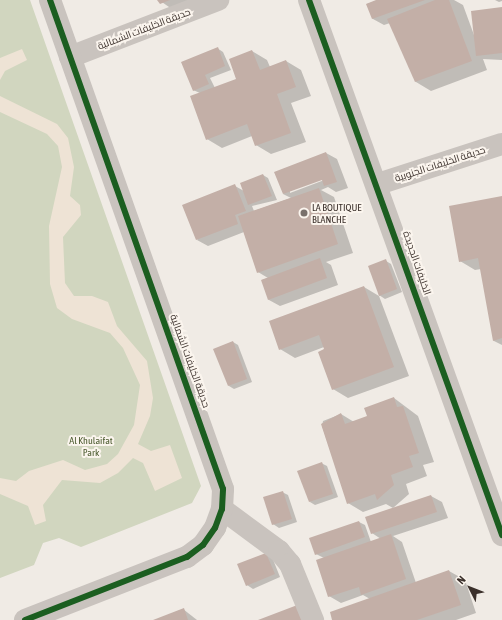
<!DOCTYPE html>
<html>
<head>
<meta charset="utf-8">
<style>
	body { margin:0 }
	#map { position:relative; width:502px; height:620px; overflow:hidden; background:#f0ebe5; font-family:"Asap Condensed",Cairo,sans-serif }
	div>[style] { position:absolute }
	.green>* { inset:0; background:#d1d6bf }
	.plaza>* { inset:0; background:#eee3d5 }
	.shadow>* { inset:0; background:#0003 }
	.building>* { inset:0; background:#c3afa7 }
	.minor>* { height:22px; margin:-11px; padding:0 11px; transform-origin:11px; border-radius:11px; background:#c9c3be }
	.cycleway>* { height:6px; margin:-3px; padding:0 3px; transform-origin:3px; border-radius:3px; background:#1b5e20 }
	.dots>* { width:11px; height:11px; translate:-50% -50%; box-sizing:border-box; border:2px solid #fbf5ee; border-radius:50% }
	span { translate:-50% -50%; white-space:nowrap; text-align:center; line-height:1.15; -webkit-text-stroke:4px #fbf5ee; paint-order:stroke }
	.street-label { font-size:10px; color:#3b302b }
	.poi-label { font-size:10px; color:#3b302b }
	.left { translate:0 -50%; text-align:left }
	.park-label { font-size:10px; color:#4a5a2e }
	.north { position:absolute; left:450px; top:568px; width:40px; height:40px; -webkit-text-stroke:3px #fbf5ee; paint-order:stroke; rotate:312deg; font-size:11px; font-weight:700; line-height:16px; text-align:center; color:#3b302b }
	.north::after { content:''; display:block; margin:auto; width:14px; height:18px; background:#3b302b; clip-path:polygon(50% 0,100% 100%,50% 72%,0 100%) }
</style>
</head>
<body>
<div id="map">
	<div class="green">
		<i style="clip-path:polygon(0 0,30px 0,201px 486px,192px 503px,81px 547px,59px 538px,43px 543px,34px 565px,0 578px)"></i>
	</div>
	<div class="plaza">
		<i style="clip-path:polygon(22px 49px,27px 60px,5px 71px,0 80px,0 58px)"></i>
		<i style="clip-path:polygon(0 96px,57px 124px,68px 138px,74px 167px,70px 196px,80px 205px,81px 215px,63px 237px,65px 283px,74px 296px,92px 296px,108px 302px,117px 326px,147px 361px,153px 398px,150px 416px,138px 444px,151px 451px,170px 445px,182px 478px,155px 491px,143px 463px,133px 458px,118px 473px,100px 483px,62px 480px,43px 505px,46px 521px,35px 525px,28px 506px,0 494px,0 478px,16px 481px,29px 471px,63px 460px,85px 470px,107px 464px,118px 454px,134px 425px,140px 385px,123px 348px,110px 333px,72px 319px,57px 308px,50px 284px,49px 226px,62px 167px,58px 146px,47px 134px,0 112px)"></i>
	</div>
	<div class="shadow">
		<i style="clip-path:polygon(159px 0,213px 0,179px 14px)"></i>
		<i style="clip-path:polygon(379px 0,454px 0,463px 5px,474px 35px,502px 8px,502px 60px,483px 59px,487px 70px,431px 91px,416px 82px,390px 23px,384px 25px,373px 19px,367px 4px)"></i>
		<i style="clip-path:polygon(495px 0,502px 0,502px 1px,499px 2px)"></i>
		<i style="clip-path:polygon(217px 48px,223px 52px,231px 70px,210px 78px,215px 88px,238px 79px,252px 51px,267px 60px,270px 67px,286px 61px,301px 70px,311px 96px,291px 103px,306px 142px,271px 154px,256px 145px,252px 136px,222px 148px,207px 139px,200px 93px,193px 90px)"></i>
		<i style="clip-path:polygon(evenodd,326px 153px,337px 159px,348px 188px,336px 192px,328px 187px,321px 190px,334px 197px,353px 253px,326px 262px,331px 265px,338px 285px,280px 306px,269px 300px,262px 280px,268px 278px,258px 272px,244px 232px,208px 246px,197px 240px,235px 186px,244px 191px,263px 175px,268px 178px,277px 200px,252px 206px,254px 211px,291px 198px,283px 194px,326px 153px,326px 177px,327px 179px,290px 193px,290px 191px,326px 177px)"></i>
		<i style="clip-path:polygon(502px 197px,502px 345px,494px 341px,481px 269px,475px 270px,460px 261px)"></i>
		<i style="clip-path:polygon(386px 261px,391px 264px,402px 292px,385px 299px,379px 295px)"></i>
		<i style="clip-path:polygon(364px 287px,379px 296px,409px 376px,348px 398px,333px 389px,324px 347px,295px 358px,280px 349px)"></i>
		<i style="clip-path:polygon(233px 342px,238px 345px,252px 382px,234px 389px,229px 386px)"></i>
		<i style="clip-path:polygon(394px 398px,418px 416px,434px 462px,423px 465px,427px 476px,406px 484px,409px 494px,393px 508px,386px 504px,363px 512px,348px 503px,322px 426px,323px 421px,341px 414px,354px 422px,368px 417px)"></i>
		<i style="clip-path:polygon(321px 463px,327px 466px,338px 497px,315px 505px,310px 502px)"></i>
		<i style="clip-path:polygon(282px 492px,288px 495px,297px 522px,279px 528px,273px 524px)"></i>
		<i style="clip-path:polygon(431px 496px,442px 502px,448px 518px,393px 536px,402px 542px,416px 583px,449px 571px,465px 580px,476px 613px,456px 620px,333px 620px,370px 599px,363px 595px,341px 603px,329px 596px,324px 558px,316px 554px,359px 522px,365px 525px,371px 542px,381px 539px,372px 533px,366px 518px)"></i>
		<i style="clip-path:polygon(266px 554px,272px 557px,280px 577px,253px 589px,247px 585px)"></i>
		<i style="clip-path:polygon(183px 609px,197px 620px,156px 620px)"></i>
	</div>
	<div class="building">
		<i style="clip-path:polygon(157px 0,170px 0,160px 4px)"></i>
		<i style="clip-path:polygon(376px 0,425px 0,372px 19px,366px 4px)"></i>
		<i style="clip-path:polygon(435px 0,449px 0,472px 61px,415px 82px,387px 19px)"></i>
		<i style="clip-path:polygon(502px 7px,502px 53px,476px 56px,471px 11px)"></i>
		<i style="clip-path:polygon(218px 47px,225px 66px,205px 75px,209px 84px,193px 91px,181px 62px)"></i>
		<i style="clip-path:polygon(252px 50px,260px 70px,286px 60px,296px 87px,277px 94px,291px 133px,255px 146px,247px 124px,206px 140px,190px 96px,236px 79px,229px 59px)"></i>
		<i style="clip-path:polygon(326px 152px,337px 182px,324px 186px,322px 180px,283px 194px,274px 172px)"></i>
		<i style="clip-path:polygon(263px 174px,272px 196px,248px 205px,240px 183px)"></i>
		<i style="clip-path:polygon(235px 184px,246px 211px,235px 215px,238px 224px,196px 240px,182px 205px)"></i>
		<i style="clip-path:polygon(319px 188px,338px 244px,257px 273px,238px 216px)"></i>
		<i style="clip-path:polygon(502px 196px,502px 338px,493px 341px,478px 258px,459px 262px,449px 206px)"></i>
		<i style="clip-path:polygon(320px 258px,327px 278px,268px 300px,261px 280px)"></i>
		<i style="clip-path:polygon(386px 259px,397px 289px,379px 296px,368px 266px)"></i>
		<i style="clip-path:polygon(364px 286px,394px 367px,332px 390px,318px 352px,324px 349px,319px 335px,279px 350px,269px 321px)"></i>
		<i style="clip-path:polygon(233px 341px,247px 379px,228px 386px,213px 349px)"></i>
		<i style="clip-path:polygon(394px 397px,397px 407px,403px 406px,419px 453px,409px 456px,413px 467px,391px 475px,394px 485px,377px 500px,375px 494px,347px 504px,321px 424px,341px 413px,345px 424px,367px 416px,364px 408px)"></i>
		<i style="clip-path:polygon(322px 462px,333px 494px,309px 502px,297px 471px)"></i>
		<i style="clip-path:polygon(283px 491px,292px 519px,272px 525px,263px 497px)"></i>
		<i style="clip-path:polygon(431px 495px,437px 512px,371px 534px,365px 517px)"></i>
		<i style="clip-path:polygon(359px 521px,365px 537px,315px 555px,309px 538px)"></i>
		<i style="clip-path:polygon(391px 534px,406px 579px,361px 595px,359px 587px,328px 597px,316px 560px)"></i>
		<i style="clip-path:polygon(266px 553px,275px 574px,246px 586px,237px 564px)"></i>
		<i style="clip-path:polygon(449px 570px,461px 605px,417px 620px,332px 620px,330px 612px)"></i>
		<i style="clip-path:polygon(300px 604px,307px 620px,258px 620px)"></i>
		<i style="clip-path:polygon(184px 608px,188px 620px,153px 620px)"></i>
	</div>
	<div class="minor">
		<i style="left:309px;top:0;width:569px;rotate:70.16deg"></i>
		<i style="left:70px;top:57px;width:159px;rotate:-21.1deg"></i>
		<i style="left:378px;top:184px;width:130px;rotate:-17.9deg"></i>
		<i style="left:222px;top:509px;width:71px;rotate:36.4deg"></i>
		<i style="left:279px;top:551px;width:17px;rotate:50deg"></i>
		<i style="left:290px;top:564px;width:61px;rotate:67.7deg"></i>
		<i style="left:25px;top:620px;width:174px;rotate:-21.3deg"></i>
		<i style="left:187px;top:557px;width:20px;rotate:-37deg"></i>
		<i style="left:203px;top:545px;width:21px;rotate:-55deg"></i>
		<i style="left:215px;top:528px;width:20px;rotate:-70deg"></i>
		<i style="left:222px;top:509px;width:20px;rotate:-87deg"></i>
		<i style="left:223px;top:489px;width:519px;rotate:-109.48deg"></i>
	</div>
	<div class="cycleway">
		<i style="left:309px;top:0;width:569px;rotate:70.16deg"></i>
		<i style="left:25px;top:620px;width:174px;rotate:-21.3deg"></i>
		<i style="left:187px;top:557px;width:20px;rotate:-37deg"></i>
		<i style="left:203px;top:545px;width:21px;rotate:-55deg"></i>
		<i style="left:215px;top:528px;width:20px;rotate:-70deg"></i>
		<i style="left:222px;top:509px;width:20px;rotate:-87deg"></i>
		<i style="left:223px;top:489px;width:519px;rotate:-109.48deg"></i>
	</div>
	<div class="dots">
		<i style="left:304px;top:213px;background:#7a716c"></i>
	</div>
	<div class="street-label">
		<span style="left:144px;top:29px;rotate:-21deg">حديقة الخليفات الشمالية</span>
		<span style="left:440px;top:164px;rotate:-18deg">حديقة الخليفات الجنوبية</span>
		<span style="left:417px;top:263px;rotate:71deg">الخليفات الجديدة</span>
		<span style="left:190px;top:361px;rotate:70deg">حديقة الخليفات الشمالية</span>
	</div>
	<div class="poi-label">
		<span class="left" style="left:312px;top:213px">LA BOUTIQUE<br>BLANCHE</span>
	</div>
	<div class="park-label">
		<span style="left:91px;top:446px">Al Khulaifat<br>Park</span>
	</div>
	<div class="north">N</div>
</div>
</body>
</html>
